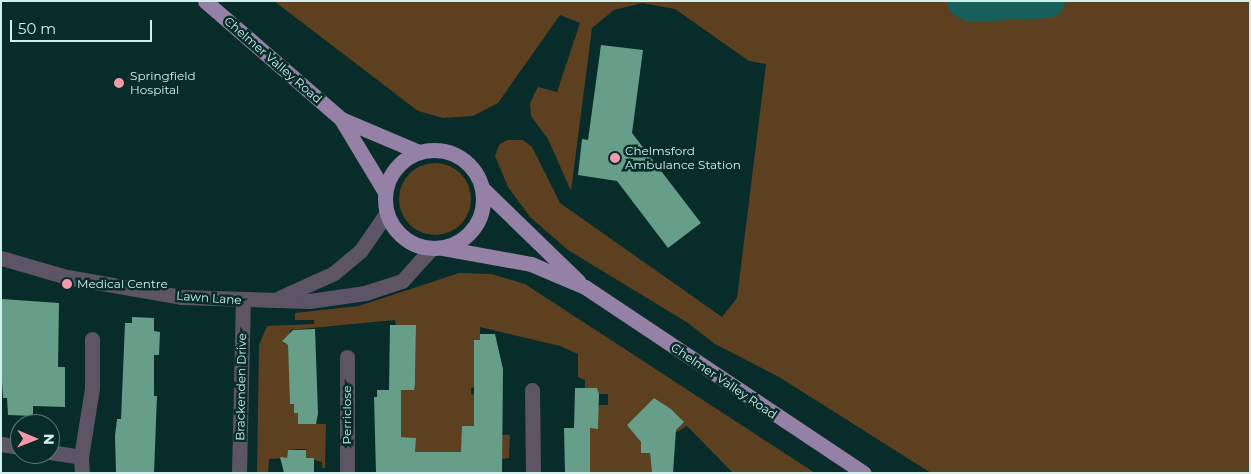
<!DOCTYPE html>
<html>
<head>
<meta charset="utf-8">
<style>
	body { margin:0 }
	#map { position:relative; width:1251px; height:474px; overflow:hidden; background:#082c2a; font-family:Montserrat,sans-serif }
	div>[style] { position:absolute }
	.green>* { inset:0; background:#5c401f }
	.round { border-radius:50% }
	.river>* { height:34px; margin:-17px; padding:0 17px; transform-origin:17px; border-radius:17px; background:#185f5a }
	.building>* { inset:0; background:#669e89 }
	.minor>* { height:15px; margin:-7.5px; padding:0 7.5px; transform-origin:7.5px; border-radius:7.5px; background:#5d5466 }
	.major>* { height:15px; margin:-7.5px; padding:0 7.5px; transform-origin:7.5px; border-radius:7.5px; background:#9481a5 }
	.major>.ring { margin:-7.5px; padding:0; box-sizing:content-box; background:none; border:15px solid #9481a5; border-radius:50% }
	.dots>* { width:14px; height:14px; translate:-50% -50%; box-sizing:border-box; border:2px solid #082c2a; border-radius:50% }
	span { translate:-50% -50%; white-space:nowrap; text-align:center; line-height:1.15; -webkit-text-stroke:5px #082c2a; paint-order:stroke }
	.street-label { font-size:12px; color:#d0f0ed }
	.poi-label { font-size:12px; color:#d0f0ed }
	.left { translate:0 -50%; text-align:left }
	.frame { position:absolute; inset:0; border:2px solid #d0f0ed; pointer-events:none }
	.north { position:absolute; left:10px; top:414px; width:50px; height:50px; box-sizing:border-box; background:#082c2a; border:1px solid #587a78; border-radius:50%; rotate:91deg; font-size:14px; font-weight:700; line-height:20px; text-align:center; color:#d0f0ed }
	.north::after { content:''; display:block; margin:auto; width:18px; height:22px; background:#f39aaa; clip-path:polygon(50% 0,100% 100%,50% 72%,0 100%) }
	.scale { position:absolute; left:10px; top:20px; width:142px; height:22px; box-sizing:border-box; border:2px solid #d0f0ed; border-top:0; padding-left:6px; font-size:15px; line-height:18px; white-space:nowrap; color:#d0f0ed; -webkit-text-stroke:4px #082c2a; paint-order:stroke }
</style>
</head>
<body>
<div id="map">
	<div class="green">
		<i style="clip-path:polygon(274px 1px,1250px 1px,1250px 473px,931px 473px,779px 377px,715px 344px,688px 323px,568px 250px,530px 217px,508px 187px,495px 156px,499px 145px,507px 140px,523px 140px,532px 147px,560px 203px,722px 317px,737px 298px,766px 64px,749px 61px,675px 9px,642px 3px,614px 10px,592px 28px,571px 191px,548px 139px,531px 116px,530px 103px,538px 87px,557px 92px,580px 23px,560px 15px,498px 103px,473px 116px,443px 118px,418px 111px)"></i>
		<i class="round" style="left:399px;top:163px;width:72px;height:72px"></i>
		<i style="clip-path:polygon(evenodd,459px 273px,491px 274px,525px 284px,815px 473px,733px 473px,687px 426px,641px 453px,650px 453px,652px 473px,590px 473px,590px 428px,598px 428px,598px 405px,608px 405px,608px 394px,597px 394px,597px 388px,585px 388px,585px 380px,578px 377px,578px 354px,560px 346px,480px 327px,480px 340px,474px 340px,475px 387px,471px 388px,471px 394px,475px 395px,488px 435px,510px 435px,509px 458px,399px 473px,415px 443px,415px 438px,401px 437px,400px 390px,414px 390px,415px 385px,416px 325px,396px 325px,395px 320px,290px 330px,290px 336px,284px 339px,284px 343px,290px 345px,290px 404px,294px 404px,294px 413px,318px 413px,318px 416px,298px 416px,298px 423px,326px 424px,325px 468px,322px 468px,322px 462px,306px 458px,306px 449px,298px 449px,288px 450px,287px 458px,269px 459px,268px 473px,257px 473px,259px 345px,267px 326px,314px 324px,314px 320px,295px 320px,295px 313px,359px 306px,459px 273px,654px 398px,671px 409px,683px 422px,627px 425px,654px 398px)"></i>
	</div>
	<div class="river">
		<i style="left:964px;top:1px;width:9px;rotate:27deg"></i>
		<i style="left:972px;top:5px;width:76px;rotate:-3deg"></i>
	</div>
	<div class="building">
		<i style="clip-path:polygon(601px 45px,643px 50px,632px 133px,701px 223px,668px 248px,617px 181px,578px 175px,582px 139px,588px 140px)"></i>
		<i style="clip-path:polygon(2px 299px,59px 303px,58px 367px,65px 367px,65px 407px,33px 406px,33px 416px,8px 415px,7px 398px,3px 398px,1px 365px)"></i>
		<i style="clip-path:polygon(132px 317px,154px 318px,154px 331px,160px 332px,159px 355px,154px 355px,154px 396px,157px 396px,154px 473px,116px 473px,115px 436px,117px 419px,121px 419px,125px 323px,132px 323px)"></i>
		<i style="clip-path:polygon(390px 325px,416px 325px,415px 385px,414px 390px,401px 390px,401px 437px,416px 438px,415px 452px,461px 452px,462px 426px,474px 426px,474px 340px,480px 340px,480px 334px,495px 334px,503px 369px,502px 473px,376px 473px,374px 397px,377px 397px,377px 390px,389px 390px)"></i>
		<i style="clip-path:polygon(315px 329px,318px 413px,316px 424px,298px 424px,298px 413px,294px 413px,294px 404px,290px 404px,288px 345px,282px 341px,293px 330px)"></i>
		<i style="clip-path:polygon(575px 388px,597px 388px,599px 394px,598px 429px,590px 428px,590px 473px,565px 473px,564px 428px,574px 428px)"></i>
		<i style="clip-path:polygon(654px 398px,671px 409px,684px 422px,676px 430px,673px 473px,652px 473px,650px 453px,641px 453px,641px 442px,627px 425px)"></i>
		<i style="clip-path:polygon(288px 450px,306px 450px,306px 458px,314px 458px,314px 473px,284px 473px,280px 457px,287px 458px)"></i>
	</div>
	<div class="minor">
		<i style="left:1px;top:258px;width:69px;rotate:16.1deg"></i>
		<i style="left:67px;top:277px;width:117px;rotate:9.9deg"></i>
		<i style="left:182px;top:297px;width:127px;rotate:1.8deg"></i>
		<i style="left:309px;top:301px;width:57px;rotate:-8.1deg"></i>
		<i style="left:365px;top:293px;width:39px;rotate:-18deg"></i>
		<i style="left:402px;top:281px;width:43px;rotate:-47.8deg"></i>
		<i style="left:279px;top:298px;width:60px;rotate:-24.4deg"></i>
		<i style="left:334px;top:273px;width:35px;rotate:-40deg"></i>
		<i style="left:361px;top:250px;width:44px;rotate:-55.2deg"></i>
		<i style="left:532px;top:390px;width:83px;rotate:89.3deg"></i>
		<i style="left:1px;top:444px;width:19px;rotate:9deg"></i>
		<i style="left:50px;top:452px;width:31px;rotate:9deg"></i>
		<i style="left:82px;top:473px;width:16px;rotate:-94deg"></i>
		<i style="left:81px;top:457px;width:70px;rotate:-80.9deg"></i>
		<i style="left:92px;top:388px;width:49px;rotate:-90deg"></i>
		<i style="left:239px;top:473px;width:172px;rotate:-88.7deg"></i>
		<i style="left:347px;top:473px;width:116px;rotate:-90deg"></i>
	</div>
	<div class="major">
		<i style="left:205px;top:1px;width:180px;rotate:40.9deg"></i>
		<i style="left:341px;top:119px;width:85px;rotate:22.9deg"></i>
		<i style="left:341px;top:119px;width:85px;rotate:58.9deg"></i>
		<i class="ring" style="left:385px;top:150px;width:83px;height:83px"></i>
		<i style="left:482px;top:188px;width:134px;rotate:44.1deg"></i>
		<i style="left:443px;top:248px;width:89px;rotate:10.3deg"></i>
		<i style="left:531px;top:264px;width:59px;rotate:23.1deg"></i>
		<i style="left:585px;top:287px;width:335px;rotate:33.7deg"></i>
	</div>
	<div class="dots">
		<i style="left:119px;top:83px;background:#f39aaa"></i>
		<i style="left:615px;top:158px;background:#f39aaa"></i>
		<i style="left:67px;top:284px;background:#f39aaa"></i>
	</div>
	<div class="street-label">
		<span style="left:273px;top:60px;rotate:41deg">Chelmer Valley Road</span>
		<span style="left:209px;top:298px;rotate:4deg">Lawn Lane</span>
		<span style="left:724px;top:381px;rotate:34deg">Chelmer Valley Road</span>
		<span style="left:241px;top:387px;rotate:-89deg">Brackenden Drive</span>
		<span style="left:347px;top:415px;rotate:-90deg">Perriclose</span>
	</div>
	<div class="poi-label">
		<span class="left" style="left:130px;top:83px">Springfield<br>Hospital</span>
		<span class="left" style="left:625px;top:158px">Chelmsford<br>Ambulance Station</span>
		<span class="left" style="left:77px;top:284px">Medical Centre</span>
	</div>
	<div class="frame"></div>
	<div class="north">N</div>
	<div class="scale">50 m</div>
</div>
</body>
</html>
